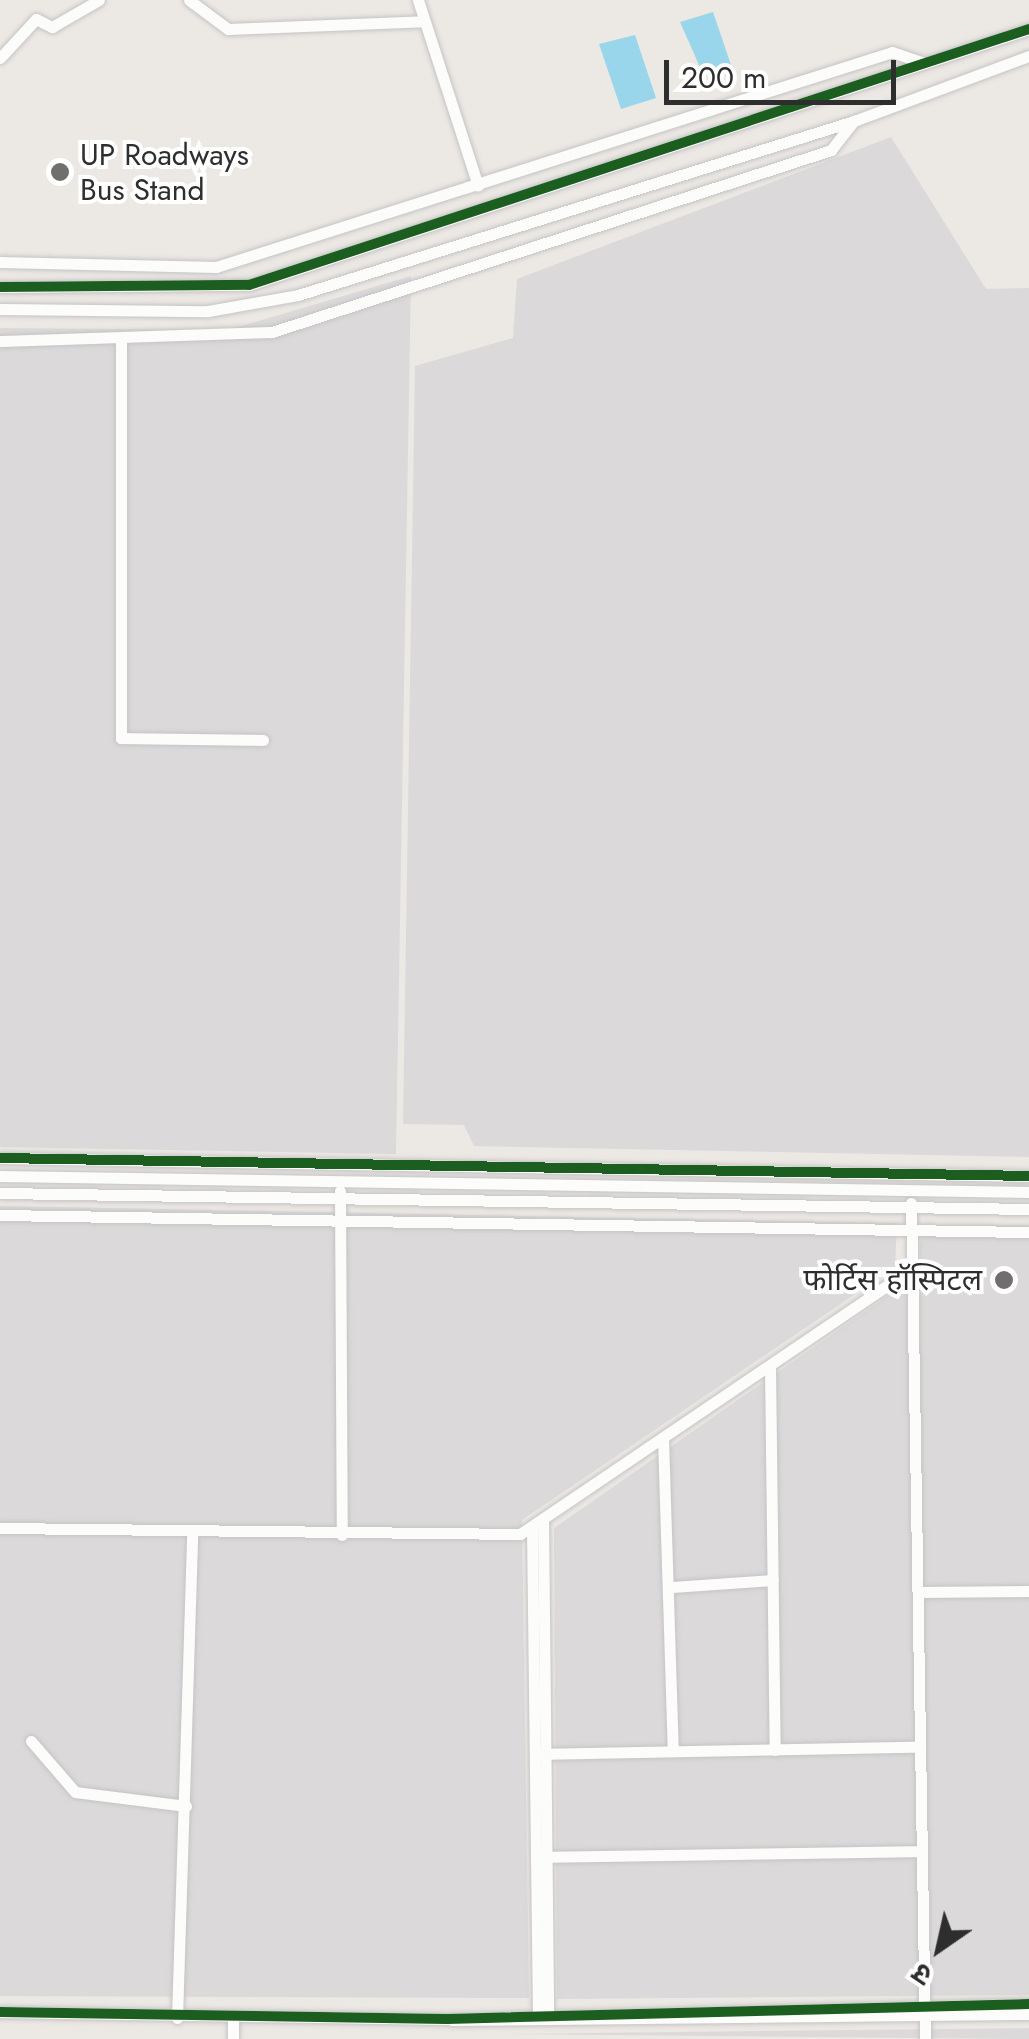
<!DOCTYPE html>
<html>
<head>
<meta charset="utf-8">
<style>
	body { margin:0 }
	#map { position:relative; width:1029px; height:2039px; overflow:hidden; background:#ece8e4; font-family:Jost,"Noto Sans Devanagari",sans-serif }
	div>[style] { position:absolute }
	.industrial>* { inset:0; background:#dcd9db }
	.water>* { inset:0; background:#99d6ec }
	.roads { filter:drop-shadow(0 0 2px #c5c4c5) drop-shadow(0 0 2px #c5c4c5) }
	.minor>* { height:11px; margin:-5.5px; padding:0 5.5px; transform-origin:5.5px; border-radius:5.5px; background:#fcfcfb }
	.cycleway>* { height:10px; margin:-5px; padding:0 5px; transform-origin:5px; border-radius:5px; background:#1b5e20 }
	.dots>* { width:28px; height:28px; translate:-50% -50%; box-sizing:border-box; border:5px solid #fff; border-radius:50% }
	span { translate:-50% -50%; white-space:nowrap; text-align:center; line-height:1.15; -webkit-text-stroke:8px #fff; paint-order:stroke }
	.poi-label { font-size:30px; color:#2e2e2e }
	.left { translate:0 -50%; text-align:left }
	.right { translate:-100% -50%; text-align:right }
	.north { position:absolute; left:889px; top:1899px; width:100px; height:100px; -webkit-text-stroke:8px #fff; paint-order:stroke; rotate:214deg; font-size:28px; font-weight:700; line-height:40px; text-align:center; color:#2e2e2e }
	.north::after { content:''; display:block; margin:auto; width:35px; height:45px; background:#2e2e2e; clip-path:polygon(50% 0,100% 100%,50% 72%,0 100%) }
	.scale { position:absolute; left:664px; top:60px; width:232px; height:45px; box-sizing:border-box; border:5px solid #2e2e2e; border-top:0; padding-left:12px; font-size:30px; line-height:35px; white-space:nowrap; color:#2e2e2e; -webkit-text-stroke:8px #fff; paint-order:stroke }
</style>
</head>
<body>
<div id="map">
	<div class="industrial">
		<i style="clip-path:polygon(891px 137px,986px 289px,1029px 288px,1029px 1157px,474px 1146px,464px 1125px,403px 1124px,415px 366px,513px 338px,517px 279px)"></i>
		<i style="clip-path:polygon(411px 276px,396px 1154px,0 1147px,0 328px,228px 330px)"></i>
		<i style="clip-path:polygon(0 1206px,897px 1223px,895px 1267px,522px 1520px,529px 1998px,0 1996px)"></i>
		<i style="clip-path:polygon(921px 1225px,1029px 1225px,1029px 1995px,557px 1999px,554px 1528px,919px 1274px)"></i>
		<i style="clip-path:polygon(1029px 2028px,1029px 2039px,508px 2034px)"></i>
	</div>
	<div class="water">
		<i style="clip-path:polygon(713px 12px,731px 65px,703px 74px,680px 22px)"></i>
		<i style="clip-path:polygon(635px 35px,656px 98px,621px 109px,599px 44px)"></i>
	</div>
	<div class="roads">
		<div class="minor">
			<i style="left:189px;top:0;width:49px;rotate:36.6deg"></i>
			<i style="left:228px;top:29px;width:196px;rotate:-2.3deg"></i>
			<i style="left:418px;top:0;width:195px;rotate:72.1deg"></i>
			<i style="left:0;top:58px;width:53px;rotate:-47.3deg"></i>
			<i style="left:36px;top:19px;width:18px;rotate:27deg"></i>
			<i style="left:52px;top:27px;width:54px;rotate:-29.9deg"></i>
			<i style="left:0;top:262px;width:216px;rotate:1.3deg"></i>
			<i style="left:216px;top:267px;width:709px;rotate:-17.64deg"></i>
			<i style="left:892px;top:52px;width:34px;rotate:19deg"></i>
			<i style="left:0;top:287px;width:249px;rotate:-0.5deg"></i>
			<i style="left:249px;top:285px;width:821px;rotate:-18.17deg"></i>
			<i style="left:0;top:309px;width:208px;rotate:0.6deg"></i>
			<i style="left:208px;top:311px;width:91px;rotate:-10.1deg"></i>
			<i style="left:298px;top:295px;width:583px;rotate:-17.38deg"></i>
			<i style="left:854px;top:121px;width:187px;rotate:-20.4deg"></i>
			<i style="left:121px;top:340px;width:398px;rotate:90deg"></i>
			<i style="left:121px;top:738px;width:142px;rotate:0.8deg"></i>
			<i style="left:0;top:341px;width:272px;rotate:-1.9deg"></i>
			<i style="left:272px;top:332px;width:588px;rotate:-18.03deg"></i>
			<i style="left:831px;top:150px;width:37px;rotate:-52deg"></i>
			<i style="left:0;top:1158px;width:1029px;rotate:1deg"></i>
			<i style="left:0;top:1176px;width:1029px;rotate:0.89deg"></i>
			<i style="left:340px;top:1191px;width:344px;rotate:89.7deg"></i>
			<i style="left:0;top:1193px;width:1029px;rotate:0.89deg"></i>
			<i style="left:911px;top:1203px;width:836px;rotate:89.04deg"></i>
			<i style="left:0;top:1215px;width:1029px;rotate:0.95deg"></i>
			<i style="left:770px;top:1366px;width:384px;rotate:89.3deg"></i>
			<i style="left:663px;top:1438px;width:313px;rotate:88.2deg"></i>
			<i style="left:543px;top:1519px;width:496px;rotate:89.4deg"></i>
			<i style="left:532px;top:1527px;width:492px;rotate:89.3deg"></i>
			<i style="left:0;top:1528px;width:520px;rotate:0.66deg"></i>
			<i style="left:520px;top:1534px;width:475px;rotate:-34.1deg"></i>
			<i style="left:672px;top:1587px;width:101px;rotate:-4deg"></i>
			<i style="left:918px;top:1592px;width:111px;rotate:-0.5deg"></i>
			<i style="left:31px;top:1741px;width:67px;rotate:49.2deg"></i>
			<i style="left:75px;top:1792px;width:112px;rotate:7.2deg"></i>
			<i style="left:540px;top:1754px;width:380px;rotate:-1.1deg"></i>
			<i style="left:541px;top:1857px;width:381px;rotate:-0.9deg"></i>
			<i style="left:0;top:2012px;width:447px;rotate:0.9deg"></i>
			<i style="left:447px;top:2019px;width:582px;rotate:-1.48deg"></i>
			<i style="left:177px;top:2018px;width:482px;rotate:-88.2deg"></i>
			<i style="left:233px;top:2018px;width:21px;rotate:90deg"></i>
			<i style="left:452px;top:2020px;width:577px;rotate:-0.6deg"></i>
		</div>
	</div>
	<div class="cycleway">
		<i style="left:0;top:287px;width:249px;rotate:-0.5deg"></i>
		<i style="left:249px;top:285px;width:821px;rotate:-18.17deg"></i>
		<i style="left:0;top:1158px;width:1029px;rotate:1deg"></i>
		<i style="left:0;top:2012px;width:447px;rotate:0.9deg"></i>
		<i style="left:447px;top:2019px;width:582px;rotate:-1.48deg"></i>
	</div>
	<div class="dots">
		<i style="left:60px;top:172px;background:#706f6e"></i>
		<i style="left:1004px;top:1280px;background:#706f6e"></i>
	</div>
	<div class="poi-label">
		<span class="left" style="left:80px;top:172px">UP Roadways<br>Bus Stand</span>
		<span class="right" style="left:982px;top:1280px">फोर्टिस हॉस्पिटल</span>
	</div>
	<div class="north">उ</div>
	<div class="scale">200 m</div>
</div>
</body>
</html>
